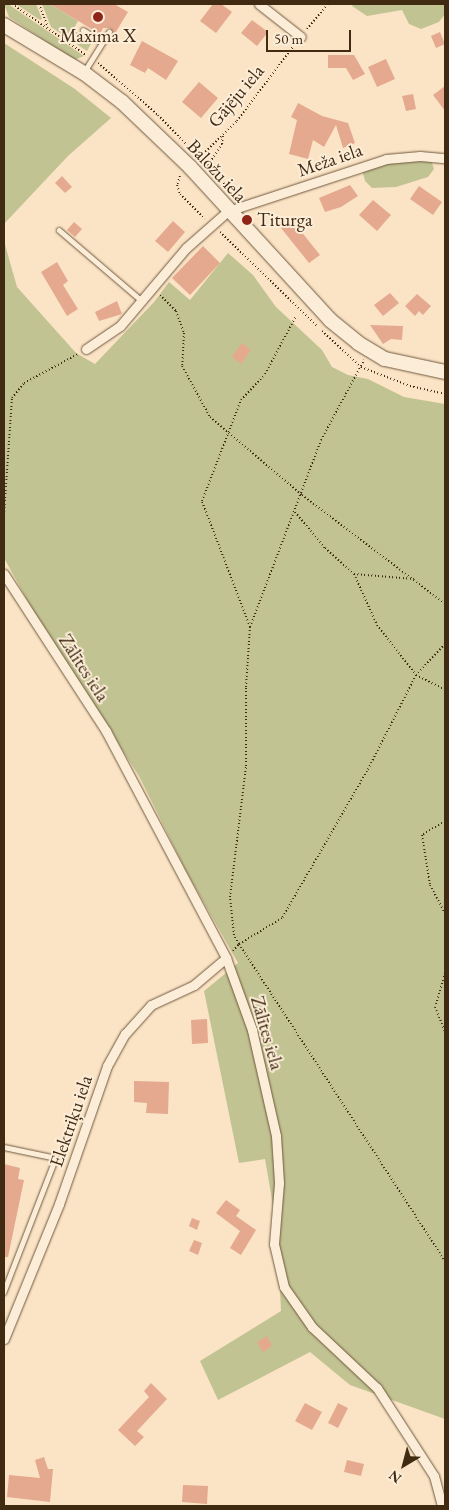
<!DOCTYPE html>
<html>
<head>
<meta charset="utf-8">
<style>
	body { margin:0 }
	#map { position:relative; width:449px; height:1510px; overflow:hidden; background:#fbe4c5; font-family:"EB Garamond",serif }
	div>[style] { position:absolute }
	.green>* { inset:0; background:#c2c392 }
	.building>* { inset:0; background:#e4a98e }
	.path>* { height:2px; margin-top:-1px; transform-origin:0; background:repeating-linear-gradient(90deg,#402a11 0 1px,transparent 0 3.5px) }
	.roads { filter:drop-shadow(0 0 1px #6f583e) drop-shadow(0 0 1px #6f583e) }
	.lane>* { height:4.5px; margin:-2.25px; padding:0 2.25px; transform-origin:2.25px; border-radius:2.25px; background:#fcedd9 }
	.street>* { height:9px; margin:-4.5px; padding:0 4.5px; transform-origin:4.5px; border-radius:4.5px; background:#fcedd9 }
	.secondary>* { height:14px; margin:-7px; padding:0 7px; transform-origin:7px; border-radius:7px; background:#fcedd9 }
	.dots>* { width:14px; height:14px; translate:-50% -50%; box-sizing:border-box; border:2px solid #fcedd9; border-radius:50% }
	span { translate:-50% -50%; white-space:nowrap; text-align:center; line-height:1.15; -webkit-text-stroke:4px #fcedd9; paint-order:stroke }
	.poi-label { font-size:19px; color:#402a11 }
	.left { translate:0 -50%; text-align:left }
	.street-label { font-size:19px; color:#402a11 }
	.frame { position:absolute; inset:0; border:5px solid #402a11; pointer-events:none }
	.north { position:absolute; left:379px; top:1440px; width:50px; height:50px; -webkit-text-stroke:4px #fcedd9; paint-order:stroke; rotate:217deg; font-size:14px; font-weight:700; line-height:20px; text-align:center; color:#402a11 }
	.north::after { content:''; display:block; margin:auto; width:18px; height:22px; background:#402a11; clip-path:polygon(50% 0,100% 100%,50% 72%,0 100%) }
	.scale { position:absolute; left:266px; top:30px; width:85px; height:22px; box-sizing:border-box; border:2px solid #402a11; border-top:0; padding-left:6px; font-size:15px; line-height:18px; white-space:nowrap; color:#402a11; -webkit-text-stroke:4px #fcedd9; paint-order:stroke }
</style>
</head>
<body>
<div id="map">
	<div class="green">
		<i style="clip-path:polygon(4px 4px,8px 4px,84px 56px,74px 60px,9px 17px)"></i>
		<i style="clip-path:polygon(16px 4px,36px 4px,42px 19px,40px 20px)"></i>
		<i style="clip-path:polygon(42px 4px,50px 4px,78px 21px,73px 30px,92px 42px,87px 51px,51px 27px)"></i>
		<i style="clip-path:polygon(354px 4px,444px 4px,445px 14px,439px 22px,421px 29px,409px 24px,402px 10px,367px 16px,352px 6px)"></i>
		<i style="clip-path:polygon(4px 43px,75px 89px,111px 118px,68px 156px,4px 224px)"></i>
		<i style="clip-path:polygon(411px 160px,431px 160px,434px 169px,428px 177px,396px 187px,372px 188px,365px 181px,362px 169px)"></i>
		<i style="clip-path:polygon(4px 241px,17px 287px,76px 353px,95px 364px,154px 302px,169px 282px,190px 300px,228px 253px,253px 275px,276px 307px,322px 350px,332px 367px,348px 375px,368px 379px,404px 397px,445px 404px,445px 1419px,350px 1385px,310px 1352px,218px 1400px,200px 1361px,281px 1311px,277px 1229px,265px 1159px,239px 1163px,204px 991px,238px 963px,186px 871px,139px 776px,40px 623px,4px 558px)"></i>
	</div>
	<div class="building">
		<i style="clip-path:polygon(50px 4px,114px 4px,128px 12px,114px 35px,110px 28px,103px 28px,100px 34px)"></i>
		<i style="clip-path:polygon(213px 4px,221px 4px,232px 12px,216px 33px,200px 21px)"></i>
		<i style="clip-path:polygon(252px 20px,268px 32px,257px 46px,241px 33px)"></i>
		<i style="clip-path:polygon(440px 32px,445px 44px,436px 48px,431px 36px)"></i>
		<i style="clip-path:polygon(142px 41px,178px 61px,166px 80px,148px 68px,145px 73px,130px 65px)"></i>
		<i style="clip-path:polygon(328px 55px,354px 55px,365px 74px,353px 80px,346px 68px,328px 68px)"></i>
		<i style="clip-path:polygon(386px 59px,395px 79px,377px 87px,368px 67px)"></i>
		<i style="clip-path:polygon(199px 82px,218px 98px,201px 118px,182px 102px)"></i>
		<i style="clip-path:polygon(445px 86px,445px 111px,433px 95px)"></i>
		<i style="clip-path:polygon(413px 94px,416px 109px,406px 111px,402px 96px)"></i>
		<i style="clip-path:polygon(298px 103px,322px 116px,348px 123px,355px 143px,343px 148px,336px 125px,324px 147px,313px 140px,308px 159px,289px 154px,297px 120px,291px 117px)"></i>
		<i style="clip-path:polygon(62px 176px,72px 187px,65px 193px,55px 183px)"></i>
		<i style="clip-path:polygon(350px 185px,358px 196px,341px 207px,325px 212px,319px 198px)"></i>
		<i style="clip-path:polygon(419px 186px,442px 202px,433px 215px,410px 199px)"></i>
		<i style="clip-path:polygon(373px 200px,391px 215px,377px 231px,359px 215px)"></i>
		<i style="clip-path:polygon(292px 220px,320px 255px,309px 263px,281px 228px)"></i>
		<i style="clip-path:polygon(173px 221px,185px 232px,168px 252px,155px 241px)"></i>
		<i style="clip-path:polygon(74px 222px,82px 229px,75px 237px,67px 230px)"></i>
		<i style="clip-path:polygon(203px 246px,220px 263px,190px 295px,172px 278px)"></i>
		<i style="clip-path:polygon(57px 262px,68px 281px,63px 285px,78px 309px,67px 316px,41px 272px)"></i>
		<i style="clip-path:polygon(390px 293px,399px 303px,383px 316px,374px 305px)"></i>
		<i style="clip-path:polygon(417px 294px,431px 306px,423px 315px,419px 311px,415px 316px,405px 306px)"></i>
		<i style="clip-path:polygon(117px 301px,122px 314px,99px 321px,95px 312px)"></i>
		<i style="clip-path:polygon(370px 325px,403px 326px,402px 340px,391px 339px,383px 344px)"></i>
		<i style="clip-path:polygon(242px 343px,251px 350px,241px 364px,232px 357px)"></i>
		<i style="clip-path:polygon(207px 1019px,208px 1043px,192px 1044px,191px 1020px)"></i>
		<i style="clip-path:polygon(134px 1081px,169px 1082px,168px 1114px,146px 1113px,147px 1103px,134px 1102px)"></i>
		<i style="clip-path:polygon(4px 1164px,20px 1168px,18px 1179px,24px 1180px,8px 1257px,4px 1257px)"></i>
		<i style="clip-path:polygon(226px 1200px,240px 1210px,236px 1216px,256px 1230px,241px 1255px,230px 1248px,240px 1231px,216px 1213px)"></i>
		<i style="clip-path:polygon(192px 1218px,200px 1221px,197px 1230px,189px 1226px)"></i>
		<i style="clip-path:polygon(194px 1240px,202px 1243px,198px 1255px,189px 1251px)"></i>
		<i style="clip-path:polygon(267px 1336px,272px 1346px,263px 1352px,257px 1342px)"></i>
		<i style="clip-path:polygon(151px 1383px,167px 1399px,137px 1431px,144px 1437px,135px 1446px,118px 1430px,149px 1397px,144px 1391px)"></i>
		<i style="clip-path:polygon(305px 1403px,322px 1412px,312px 1430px,295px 1421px)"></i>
		<i style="clip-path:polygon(338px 1403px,348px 1408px,338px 1428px,328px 1423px)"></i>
		<i style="clip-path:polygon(44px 1457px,48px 1469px,53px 1469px,50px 1502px,7px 1497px,9px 1475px,40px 1478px,35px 1460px)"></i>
		<i style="clip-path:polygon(347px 1460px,364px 1464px,361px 1476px,344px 1472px)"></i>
		<i style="clip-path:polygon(183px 1485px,208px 1486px,207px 1504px,182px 1502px)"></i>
	</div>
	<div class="path">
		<i style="left:12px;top:4px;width:90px;rotate:34.6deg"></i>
		<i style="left:39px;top:4px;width:25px;rotate:69deg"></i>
		<i style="left:307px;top:29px;width:33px;rotate:-50deg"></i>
		<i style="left:98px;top:63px;width:79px;rotate:40.9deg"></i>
		<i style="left:158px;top:115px;width:115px;rotate:46.1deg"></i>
		<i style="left:198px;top:159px;width:54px;rotate:-44.3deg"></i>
		<i style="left:237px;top:121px;width:96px;rotate:-53deg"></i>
		<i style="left:208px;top:165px;width:25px;rotate:-56deg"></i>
		<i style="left:222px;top:144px;width:10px;rotate:-84deg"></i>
		<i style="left:180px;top:176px;width:9px;rotate:108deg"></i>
		<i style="left:177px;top:185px;width:9px;rotate:72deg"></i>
		<i style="left:180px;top:194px;width:35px;rotate:45deg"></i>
		<i style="left:220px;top:232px;width:135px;rotate:44.1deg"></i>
		<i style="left:160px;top:295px;width:23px;rotate:45deg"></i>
		<i style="left:176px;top:311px;width:23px;rotate:70deg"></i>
		<i style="left:184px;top:333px;width:33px;rotate:93deg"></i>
		<i style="left:182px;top:366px;width:58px;rotate:61.2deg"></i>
		<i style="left:210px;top:417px;width:121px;rotate:40.3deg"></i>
		<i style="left:302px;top:495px;width:180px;rotate:37.3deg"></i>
		<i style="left:322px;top:331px;width:53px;rotate:42.7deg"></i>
		<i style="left:361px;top:367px;width:53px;rotate:21.2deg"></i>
		<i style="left:410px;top:386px;width:36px;rotate:13deg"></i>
		<i style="left:295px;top:512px;width:47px;rotate:50.2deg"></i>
		<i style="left:325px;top:548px;width:39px;rotate:42deg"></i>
		<i style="left:354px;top:574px;width:56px;rotate:65.7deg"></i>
		<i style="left:377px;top:625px;width:63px;rotate:52deg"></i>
		<i style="left:416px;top:675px;width:33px;rotate:27deg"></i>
		<i style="left:4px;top:515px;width:117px;rotate:-86.1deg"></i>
		<i style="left:12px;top:398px;width:19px;rotate:-51deg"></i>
		<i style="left:24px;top:383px;width:61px;rotate:-28.2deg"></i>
		<i style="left:354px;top:574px;width:60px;rotate:4.8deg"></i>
		<i style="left:250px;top:627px;width:135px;rotate:-110.9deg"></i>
		<i style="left:202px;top:501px;width:108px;rotate:-68.9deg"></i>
		<i style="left:241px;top:400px;width:35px;rotate:-47deg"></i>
		<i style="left:265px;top:374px;width:64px;rotate:-61.8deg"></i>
		<i style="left:445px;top:644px;width:42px;rotate:133.1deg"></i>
		<i style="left:416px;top:675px;width:108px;rotate:117deg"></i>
		<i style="left:367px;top:771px;width:170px;rotate:120deg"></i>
		<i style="left:282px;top:918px;width:50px;rotate:148.8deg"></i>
		<i style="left:239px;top:944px;width:378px;rotate:57deg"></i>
		<i style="left:445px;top:821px;width:27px;rotate:149deg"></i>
		<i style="left:422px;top:835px;width:51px;rotate:80.9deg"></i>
		<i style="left:430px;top:885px;width:32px;rotate:62deg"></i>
		<i style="left:233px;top:951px;width:9px;rotate:-49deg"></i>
		<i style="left:239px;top:944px;width:10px;rotate:-119deg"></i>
		<i style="left:234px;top:935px;width:38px;rotate:-96deg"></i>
		<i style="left:230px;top:897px;width:132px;rotate:-83deg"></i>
		<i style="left:246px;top:766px;width:79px;rotate:-90deg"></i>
		<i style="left:246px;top:687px;width:60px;rotate:-86.2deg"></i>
		<i style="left:250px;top:627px;width:200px;rotate:-69.2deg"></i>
		<i style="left:321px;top:440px;width:91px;rotate:-61.7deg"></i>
		<i style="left:445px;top:973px;width:35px;rotate:106deg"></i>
		<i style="left:435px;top:1007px;width:27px;rotate:68deg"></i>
	</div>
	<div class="roads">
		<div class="lane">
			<i style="left:83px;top:30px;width:22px;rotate:32deg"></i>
			<i style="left:84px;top:72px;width:47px;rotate:-58deg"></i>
			<i style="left:59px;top:230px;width:108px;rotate:40.5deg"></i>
			<i style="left:4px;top:1147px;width:53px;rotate:11.9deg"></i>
			<i style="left:56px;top:1158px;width:144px;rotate:111.2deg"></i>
		</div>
		<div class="street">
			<i style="left:259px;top:4px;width:53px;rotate:38.2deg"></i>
			<i style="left:86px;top:349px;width:41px;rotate:-34.1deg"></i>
			<i style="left:120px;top:326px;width:102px;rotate:-49.8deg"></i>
			<i style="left:186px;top:248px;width:56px;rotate:-41.4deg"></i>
			<i style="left:228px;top:211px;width:166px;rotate:-18.2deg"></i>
			<i style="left:386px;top:159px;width:34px;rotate:-5deg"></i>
			<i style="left:420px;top:156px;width:25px;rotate:5deg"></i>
			<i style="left:4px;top:574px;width:187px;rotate:57deg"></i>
			<i style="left:106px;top:731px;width:257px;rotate:62.1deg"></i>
			<i style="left:226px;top:958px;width:77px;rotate:70.1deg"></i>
			<i style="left:252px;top:1030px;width:109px;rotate:77.2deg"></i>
			<i style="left:276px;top:1136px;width:47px;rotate:86.3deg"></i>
			<i style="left:279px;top:1183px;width:61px;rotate:94.7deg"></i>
			<i style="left:274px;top:1244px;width:44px;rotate:76.9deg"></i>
			<i style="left:284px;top:1287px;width:49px;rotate:55deg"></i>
			<i style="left:312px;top:1327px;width:89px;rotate:43.2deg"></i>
			<i style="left:377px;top:1388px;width:105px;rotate:57.1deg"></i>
			<i style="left:434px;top:1476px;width:31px;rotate:75deg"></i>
			<i style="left:4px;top:1339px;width:146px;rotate:-67.8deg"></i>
			<i style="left:59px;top:1204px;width:146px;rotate:-70.8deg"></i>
			<i style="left:107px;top:1066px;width:37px;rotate:-61deg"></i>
			<i style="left:125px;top:1034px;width:39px;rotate:-48deg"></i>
			<i style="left:151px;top:1005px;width:47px;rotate:-24.9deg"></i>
			<i style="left:194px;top:985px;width:42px;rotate:-40.2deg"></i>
		</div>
		<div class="secondary">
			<i style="left:4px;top:25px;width:93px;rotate:31deg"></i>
			<i style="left:84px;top:73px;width:48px;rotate:37.3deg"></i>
			<i style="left:122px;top:102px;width:94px;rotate:43.7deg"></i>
			<i style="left:190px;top:167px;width:207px;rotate:47.5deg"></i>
			<i style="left:330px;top:320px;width:36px;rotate:39deg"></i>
			<i style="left:358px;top:343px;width:31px;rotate:31deg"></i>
			<i style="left:385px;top:359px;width:61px;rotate:12.2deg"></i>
		</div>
	</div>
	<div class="dots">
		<i style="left:98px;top:17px;background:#8f2418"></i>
		<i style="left:247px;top:220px;background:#8f2418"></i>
	</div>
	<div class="poi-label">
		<span style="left:98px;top:36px">Maxima X</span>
		<span class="left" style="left:257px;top:220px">Titurga</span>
	</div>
	<div class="street-label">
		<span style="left:236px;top:96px;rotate:-50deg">Gājēju iela</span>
		<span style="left:330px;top:160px;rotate:-19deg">Meža iela</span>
		<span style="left:217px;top:171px;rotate:47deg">Baložu iela</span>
		<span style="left:84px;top:668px;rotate:57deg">Zālītes iela</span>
		<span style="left:267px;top:1033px;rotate:74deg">Zālītes iela</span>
		<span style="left:71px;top:1121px;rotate:-71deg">Elektriķu iela</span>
	</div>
	<div class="frame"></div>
	<div class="north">N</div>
	<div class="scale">50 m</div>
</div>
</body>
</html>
